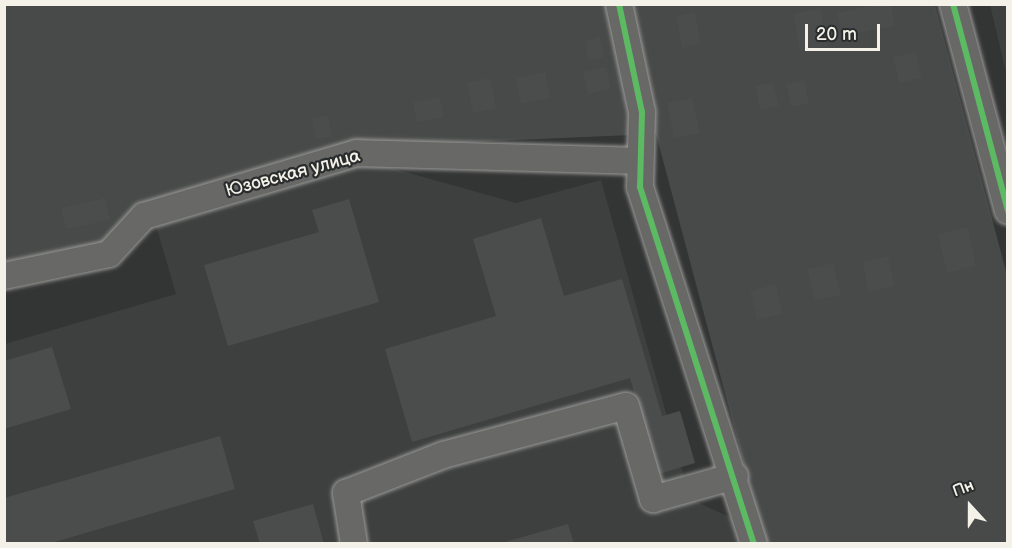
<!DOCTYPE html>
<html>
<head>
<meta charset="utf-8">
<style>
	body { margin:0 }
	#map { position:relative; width:1012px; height:548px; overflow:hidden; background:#333434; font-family:"Balsamiq Sans",sans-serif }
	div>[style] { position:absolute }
	.built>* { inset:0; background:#3e4040 }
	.green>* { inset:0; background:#484a49 }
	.building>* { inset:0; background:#4b4c4c }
	.roads { filter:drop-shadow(0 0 2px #9b9b99) drop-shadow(0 0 2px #9b9b99) }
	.minor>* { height:26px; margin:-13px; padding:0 13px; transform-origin:13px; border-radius:13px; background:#686866 }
	.cycleway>* { height:6px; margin:-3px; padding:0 3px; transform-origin:3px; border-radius:3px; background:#5cba63 }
	span { translate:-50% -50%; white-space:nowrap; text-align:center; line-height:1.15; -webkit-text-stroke:4.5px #2a2d2e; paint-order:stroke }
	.street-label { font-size:18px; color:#f4f1e8 }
	.frame { position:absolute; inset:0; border:6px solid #f4f1e8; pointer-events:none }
	.north { position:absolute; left:940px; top:476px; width:60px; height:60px; -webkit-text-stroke:4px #2a2d2e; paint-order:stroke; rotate:339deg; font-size:16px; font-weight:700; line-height:24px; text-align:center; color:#f4f1e8 }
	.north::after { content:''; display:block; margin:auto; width:21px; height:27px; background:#f4f1e8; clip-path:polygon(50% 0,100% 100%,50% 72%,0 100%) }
	.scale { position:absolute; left:805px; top:24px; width:75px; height:27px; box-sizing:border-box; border:3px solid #f4f1e8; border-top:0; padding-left:8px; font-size:18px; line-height:21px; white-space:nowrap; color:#f4f1e8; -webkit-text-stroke:4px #2a2d2e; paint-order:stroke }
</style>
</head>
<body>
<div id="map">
	<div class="built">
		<i style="clip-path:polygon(990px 5px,1007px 5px,1007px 76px)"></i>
		<i style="clip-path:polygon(366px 161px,516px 203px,601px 180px,690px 499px,736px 520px,742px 544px,5px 544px,5px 344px,176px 294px,155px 222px)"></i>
	</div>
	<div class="green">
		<i style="clip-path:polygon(5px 5px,935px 5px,1007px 275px,1007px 543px,765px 543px,656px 134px,354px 147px,142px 207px,105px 247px,5px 268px)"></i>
	</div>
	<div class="building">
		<i style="clip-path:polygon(877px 4px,891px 4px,895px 26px,842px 36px,837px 13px)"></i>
		<i style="clip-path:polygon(820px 8px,828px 46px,800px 51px,793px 14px)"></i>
		<i style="clip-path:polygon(695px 12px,701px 44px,682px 48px,676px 16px)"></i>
		<i style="clip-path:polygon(600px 37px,604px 57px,589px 61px,585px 41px)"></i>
		<i style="clip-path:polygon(916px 52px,922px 78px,899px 83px,893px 57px)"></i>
		<i style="clip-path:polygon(606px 67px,611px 89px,588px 94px,583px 72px)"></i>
		<i style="clip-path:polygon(545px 72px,550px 98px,521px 104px,516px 78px)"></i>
		<i style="clip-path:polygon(490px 78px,496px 108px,473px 113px,467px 83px)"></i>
		<i style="clip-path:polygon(804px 80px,809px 103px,791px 107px,786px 84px)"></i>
		<i style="clip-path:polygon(773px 82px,779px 106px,760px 110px,755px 86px)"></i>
		<i style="clip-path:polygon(440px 97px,444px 117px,417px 122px,413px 102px)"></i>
		<i style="clip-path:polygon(692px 98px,700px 133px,674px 138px,667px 103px)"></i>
		<i style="clip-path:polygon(328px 115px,332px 136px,316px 139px,312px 118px)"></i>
		<i style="clip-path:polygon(105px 198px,110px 220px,66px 229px,61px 208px)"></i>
		<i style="clip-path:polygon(349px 199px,379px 302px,228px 346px,204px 265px,319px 232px,312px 210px)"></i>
		<i style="clip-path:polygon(541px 218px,564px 296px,622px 279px,662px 416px,680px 411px,695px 463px,649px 477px,643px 422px,630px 378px,412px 442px,385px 349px,496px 316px,473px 239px)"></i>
		<i style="clip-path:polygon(967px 227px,976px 266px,947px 273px,938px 234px)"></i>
		<i style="clip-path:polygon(888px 256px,895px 286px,869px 292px,862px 262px)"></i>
		<i style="clip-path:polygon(833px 263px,841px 295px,815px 300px,807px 269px)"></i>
		<i style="clip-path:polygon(776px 284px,782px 314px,757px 320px,750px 291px)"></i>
		<i style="clip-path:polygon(52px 347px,71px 409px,4px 429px,4px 361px)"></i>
		<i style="clip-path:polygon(220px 436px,235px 489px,48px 544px,4px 544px,4px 498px)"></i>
		<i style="clip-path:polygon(313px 504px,324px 544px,260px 544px,253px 521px)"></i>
		<i style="clip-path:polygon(568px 524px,574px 544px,502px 544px,502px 543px)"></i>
	</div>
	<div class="roads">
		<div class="minor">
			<i style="left:619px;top:4px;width:110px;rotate:78deg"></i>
			<i style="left:642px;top:112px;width:75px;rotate:91.5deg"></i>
			<i style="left:640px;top:187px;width:375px;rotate:72.3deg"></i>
			<i style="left:953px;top:4px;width:214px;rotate:75.1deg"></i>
			<i style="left:4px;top:276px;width:107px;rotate:-11.8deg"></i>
			<i style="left:109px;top:254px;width:52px;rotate:-47.4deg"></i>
			<i style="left:144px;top:216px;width:222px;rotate:-16.5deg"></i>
			<i style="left:357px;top:153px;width:282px;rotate:1.6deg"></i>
			<i style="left:354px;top:544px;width:52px;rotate:-98.9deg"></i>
			<i style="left:346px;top:493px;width:104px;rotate:-21.4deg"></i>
			<i style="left:443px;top:455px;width:189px;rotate:-15deg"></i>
			<i style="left:626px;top:406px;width:97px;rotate:73.8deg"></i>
			<i style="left:653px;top:499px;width:85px;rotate:-15.7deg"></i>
		</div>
	</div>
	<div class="cycleway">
		<i style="left:619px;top:4px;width:110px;rotate:78deg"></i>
		<i style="left:642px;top:112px;width:75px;rotate:91.5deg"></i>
		<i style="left:640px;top:187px;width:375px;rotate:72.3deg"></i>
		<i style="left:953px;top:4px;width:214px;rotate:75.1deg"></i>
	</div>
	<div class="street-label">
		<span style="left:293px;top:174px;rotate:-15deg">Юзовская улица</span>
	</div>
	<div class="frame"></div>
	<div class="north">Пн</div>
	<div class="scale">20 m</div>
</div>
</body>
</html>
